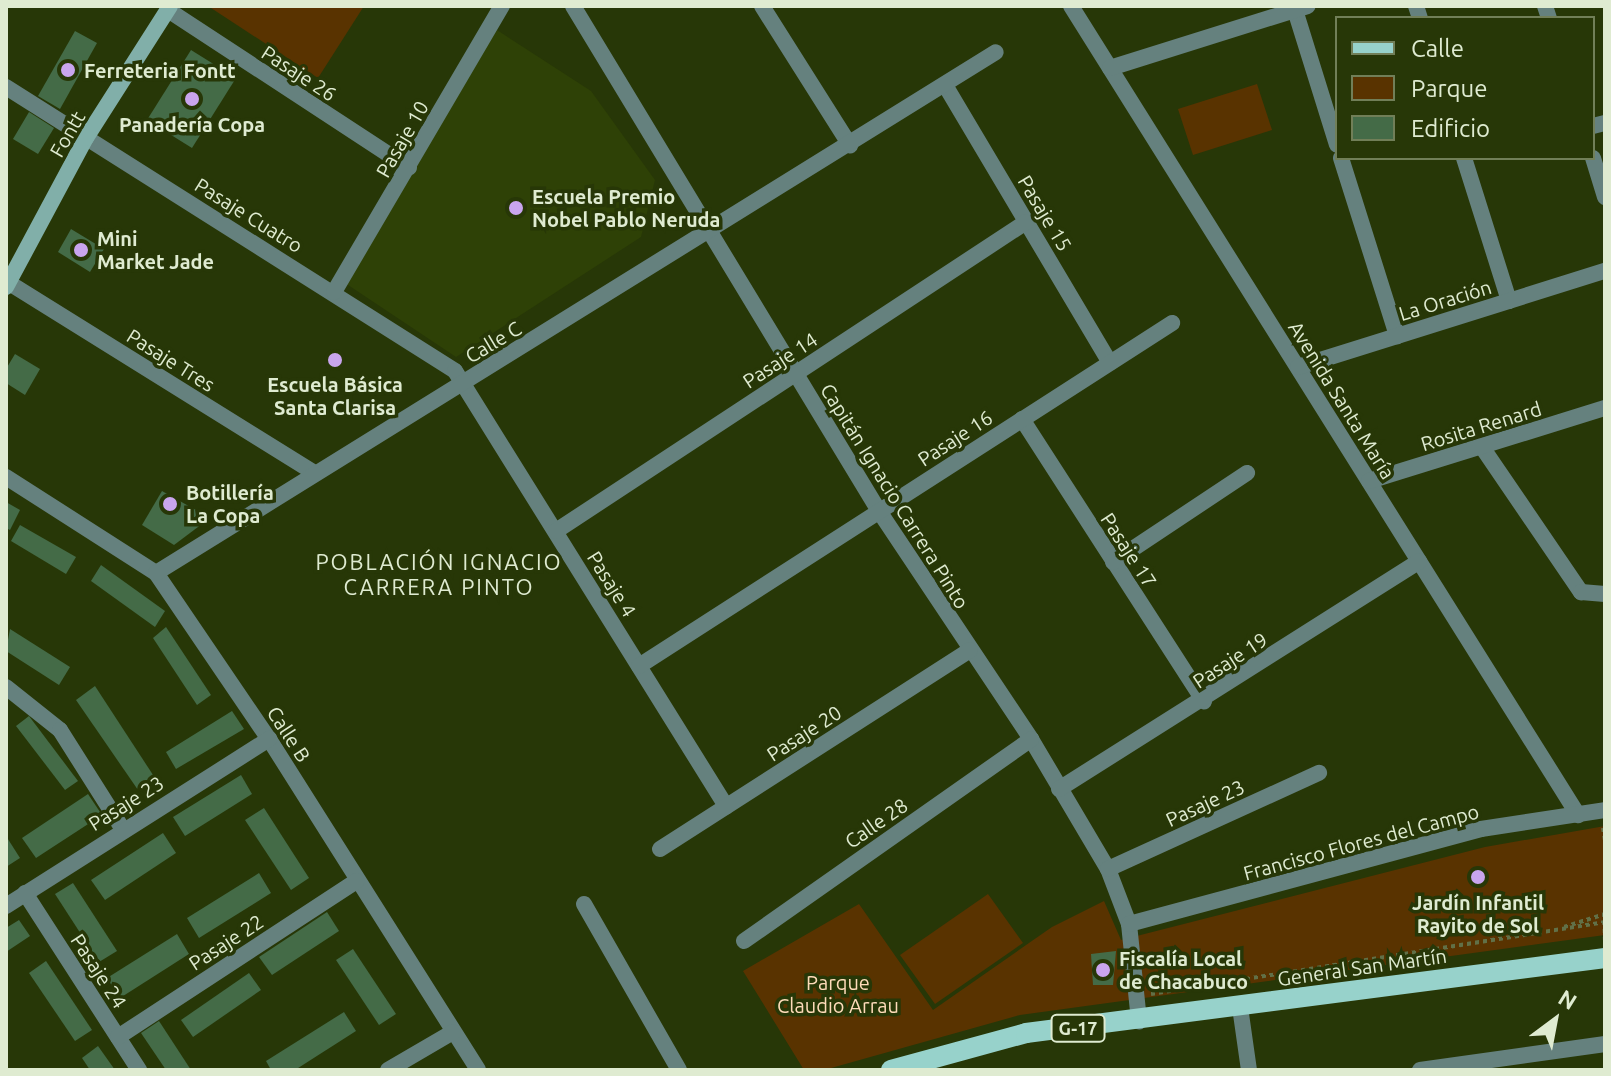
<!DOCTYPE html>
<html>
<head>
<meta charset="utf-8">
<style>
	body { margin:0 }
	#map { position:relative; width:1611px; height:1076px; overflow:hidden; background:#273707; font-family:Ubuntu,sans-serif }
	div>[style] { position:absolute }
	.built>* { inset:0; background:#2e4106 }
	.green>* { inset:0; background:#593300 }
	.building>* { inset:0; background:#446b47 }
	.path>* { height:4px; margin-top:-2px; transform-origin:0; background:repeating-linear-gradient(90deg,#617047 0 4px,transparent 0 8px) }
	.minor>* { height:16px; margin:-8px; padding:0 8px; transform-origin:8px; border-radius:8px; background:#65817e }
	.secondary>* { height:16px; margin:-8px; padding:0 8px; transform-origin:8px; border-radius:8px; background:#81afa9 }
	.primary>* { height:20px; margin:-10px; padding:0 10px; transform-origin:10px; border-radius:10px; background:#97d2cb }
	.dots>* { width:22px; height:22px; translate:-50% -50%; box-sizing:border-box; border:4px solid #273707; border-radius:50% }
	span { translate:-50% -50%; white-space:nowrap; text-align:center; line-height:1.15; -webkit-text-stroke:7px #273707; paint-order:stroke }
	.shield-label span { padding:2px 6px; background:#273707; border:2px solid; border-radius:6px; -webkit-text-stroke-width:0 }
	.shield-label { font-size:18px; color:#dfebd1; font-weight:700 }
	.poi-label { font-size:20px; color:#dfebd1; font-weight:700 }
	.left { translate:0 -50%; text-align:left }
	.street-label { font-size:20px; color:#dfebd1 }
	.park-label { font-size:20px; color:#fedbb9 }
	.neighbourhood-label { font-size:22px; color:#dfebd1; letter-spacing:2px }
	.frame { position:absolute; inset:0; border:8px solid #dfebd1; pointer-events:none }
	.legend { position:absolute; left:1335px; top:16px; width:260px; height:144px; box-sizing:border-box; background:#273707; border:2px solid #717f58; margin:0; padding:10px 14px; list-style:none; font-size:24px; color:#dfebd1 }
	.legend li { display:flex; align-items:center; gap:16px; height:40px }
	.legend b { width:40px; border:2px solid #717f58 }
	.north { position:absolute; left:1515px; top:980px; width:80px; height:80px; -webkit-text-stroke:6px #273707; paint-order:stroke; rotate:32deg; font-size:22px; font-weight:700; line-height:32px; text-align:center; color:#dfebd1 }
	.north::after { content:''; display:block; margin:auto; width:28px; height:36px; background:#dfebd1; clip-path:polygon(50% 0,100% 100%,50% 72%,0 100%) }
</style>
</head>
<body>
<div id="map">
	<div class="built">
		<i style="clip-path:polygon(497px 30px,591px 91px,655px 180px,641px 237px,456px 357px,339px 279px)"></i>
	</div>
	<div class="green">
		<i style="clip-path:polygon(208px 6px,364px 6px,318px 78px)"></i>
		<i style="clip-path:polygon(1257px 84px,1272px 130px,1193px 155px,1178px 109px)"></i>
		<i style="clip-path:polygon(1605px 826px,1605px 935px,1020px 1015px,824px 1070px,804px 1070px,743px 971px,859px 904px,933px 1010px,1052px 927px,1104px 901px,1121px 940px,1485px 847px)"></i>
		<i style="clip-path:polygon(988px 894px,1023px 943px,935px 1004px,900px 955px)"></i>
	</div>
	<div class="building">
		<i style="clip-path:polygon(75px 31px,97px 43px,60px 109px,38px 96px)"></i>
		<i style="clip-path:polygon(191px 50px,236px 78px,192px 148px,147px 120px)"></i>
		<i style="clip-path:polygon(29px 112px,54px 128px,38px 154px,13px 139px)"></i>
		<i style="clip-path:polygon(71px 229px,104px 249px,90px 272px,58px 252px)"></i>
		<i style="clip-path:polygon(15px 354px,40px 369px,25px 395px,6px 383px,6px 369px)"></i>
		<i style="clip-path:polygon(162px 491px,210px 518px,174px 545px,142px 525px)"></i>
		<i style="clip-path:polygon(6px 502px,20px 510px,10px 530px,6px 528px)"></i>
		<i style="clip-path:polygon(20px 525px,76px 557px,66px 574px,11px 541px)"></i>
		<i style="clip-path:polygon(101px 565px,165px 611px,155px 627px,91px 581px)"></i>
		<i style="clip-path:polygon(166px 627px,211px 695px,197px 705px,153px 638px)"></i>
		<i style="clip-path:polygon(10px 629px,70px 667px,59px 685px,6px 651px)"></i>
		<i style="clip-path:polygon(95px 686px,155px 778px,138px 790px,76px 700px)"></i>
		<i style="clip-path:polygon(232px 711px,244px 729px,176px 769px,166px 752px)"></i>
		<i style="clip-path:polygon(29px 716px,78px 781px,65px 790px,16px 726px)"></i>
		<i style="clip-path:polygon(241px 775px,252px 794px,185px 836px,173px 817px)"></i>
		<i style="clip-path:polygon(88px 794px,102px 815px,36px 858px,22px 838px)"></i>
		<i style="clip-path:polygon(264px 808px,309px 878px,291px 890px,245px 820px)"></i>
		<i style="clip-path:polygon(163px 833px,176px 853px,105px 900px,91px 880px)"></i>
		<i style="clip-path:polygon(6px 836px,20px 858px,6px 867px)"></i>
		<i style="clip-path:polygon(259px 873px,271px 893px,199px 938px,187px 918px)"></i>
		<i style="clip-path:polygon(73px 883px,117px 951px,99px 962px,55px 894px)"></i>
		<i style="clip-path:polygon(327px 912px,339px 931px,272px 975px,259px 957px)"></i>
		<i style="clip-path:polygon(19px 920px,30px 936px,6px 952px,6px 928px)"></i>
		<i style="clip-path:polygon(177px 934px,189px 954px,120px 998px,107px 978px)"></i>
		<i style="clip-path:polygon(353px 949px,396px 1014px,379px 1025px,336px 960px)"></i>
		<i style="clip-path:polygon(1116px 951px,1113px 985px,1093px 985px,1091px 954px)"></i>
		<i style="clip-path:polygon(46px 961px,92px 1030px,75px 1041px,29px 973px)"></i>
		<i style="clip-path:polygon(249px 973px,261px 990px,193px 1037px,181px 1020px)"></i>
		<i style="clip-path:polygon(344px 1012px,356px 1031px,295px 1070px,271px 1070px,266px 1061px)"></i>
		<i style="clip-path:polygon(159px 1021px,191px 1070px,166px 1070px,141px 1033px)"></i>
		<i style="clip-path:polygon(98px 1046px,115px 1070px,90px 1070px,82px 1058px)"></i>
	</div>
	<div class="path">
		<i style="left:1603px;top:828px;width:13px;rotate:81deg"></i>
		<i style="left:1604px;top:913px;width:27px;rotate:88deg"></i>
		<i style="left:1564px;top:927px;width:43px;rotate:-17.6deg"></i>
		<i style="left:1151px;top:994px;width:460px;rotate:-9deg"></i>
	</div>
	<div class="minor">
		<i style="left:573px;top:6px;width:590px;rotate:58.79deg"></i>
		<i style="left:879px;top:511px;width:274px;rotate:56.3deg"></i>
		<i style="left:1031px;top:739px;width:151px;rotate:59.4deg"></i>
		<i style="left:1108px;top:869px;width:59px;rotate:69.1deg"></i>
		<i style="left:1129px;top:924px;width:98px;rotate:84.1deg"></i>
		<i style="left:762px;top:6px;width:165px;rotate:57.7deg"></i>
		<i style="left:1071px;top:6px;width:955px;rotate:57.92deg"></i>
		<i style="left:1416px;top:6px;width:13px;rotate:72deg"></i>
		<i style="left:1545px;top:6px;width:13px;rotate:72deg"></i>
		<i style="left:168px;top:10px;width:288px;rotate:33.2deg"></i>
		<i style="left:1295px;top:10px;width:141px;rotate:72.7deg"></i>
		<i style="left:1110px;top:68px;width:207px;rotate:-17.4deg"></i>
		<i style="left:945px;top:85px;width:323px;rotate:59.3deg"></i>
		<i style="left:6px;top:87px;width:531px;rotate:32.31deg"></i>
		<i style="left:455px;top:371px;width:513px;rotate:58.08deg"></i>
		<i style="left:1593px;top:126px;width:12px;rotate:-14deg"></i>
		<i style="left:1341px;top:158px;width:187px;rotate:72.5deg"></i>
		<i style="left:1464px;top:158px;width:150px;rotate:72.5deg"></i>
		<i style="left:1593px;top:158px;width:41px;rotate:72.9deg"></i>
		<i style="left:6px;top:281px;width:363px;rotate:31.9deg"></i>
		<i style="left:334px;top:292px;width:332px;rotate:-59.6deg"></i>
		<i style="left:1298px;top:367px;width:322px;rotate:-17.4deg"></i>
		<i style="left:1022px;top:419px;width:336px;rotate:57.2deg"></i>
		<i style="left:1482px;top:447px;width:176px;rotate:55.7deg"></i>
		<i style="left:1581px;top:592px;width:24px;rotate:5deg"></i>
		<i style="left:6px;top:477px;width:178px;rotate:32.6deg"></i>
		<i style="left:156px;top:573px;width:201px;rotate:55.8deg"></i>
		<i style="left:269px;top:739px;width:391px;rotate:57.7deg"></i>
		<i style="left:1369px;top:481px;width:247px;rotate:-17.2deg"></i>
		<i style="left:556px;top:531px;width:562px;rotate:-33.32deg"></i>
		<i style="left:1113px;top:562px;width:161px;rotate:-33.6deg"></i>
		<i style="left:156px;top:573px;width:988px;rotate:-31.81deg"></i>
		<i style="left:639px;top:666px;width:634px;rotate:-32.76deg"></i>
		<i style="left:6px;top:687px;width:69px;rotate:38.5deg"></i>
		<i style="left:60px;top:730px;width:116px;rotate:57.7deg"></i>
		<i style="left:1059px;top:789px;width:426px;rotate:-32.3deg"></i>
		<i style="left:660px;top:849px;width:368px;rotate:-32.7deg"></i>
		<i style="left:1108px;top:869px;width:232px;rotate:-24.5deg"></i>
		<i style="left:25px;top:893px;width:211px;rotate:57.2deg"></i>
		<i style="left:584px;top:904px;width:191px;rotate:60.2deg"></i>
		<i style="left:6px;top:906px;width:312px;rotate:-32.4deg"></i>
		<i style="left:1129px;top:924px;width:365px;rotate:-15.1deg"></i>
		<i style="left:1481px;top:829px;width:125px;rotate:-8.7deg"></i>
		<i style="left:744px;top:941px;width:351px;rotate:-35.1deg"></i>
		<i style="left:1240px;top:1007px;width:64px;rotate:81.9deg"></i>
		<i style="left:118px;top:1037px;width:285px;rotate:-33.2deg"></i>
		<i style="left:388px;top:1070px;width:75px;rotate:-30.3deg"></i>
		<i style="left:1420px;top:1070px;width:187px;rotate:-8deg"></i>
	</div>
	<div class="secondary">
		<i style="left:6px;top:287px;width:169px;rotate:-61.8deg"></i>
		<i style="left:86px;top:138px;width:156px;rotate:-57.5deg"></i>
	</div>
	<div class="primary">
		<i style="left:891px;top:1070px;width:140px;rotate:-15.3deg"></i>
		<i style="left:1026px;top:1033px;width:584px;rotate:-7.38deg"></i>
	</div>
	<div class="dots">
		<i style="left:68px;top:70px;background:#c9a5ee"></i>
		<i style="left:192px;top:99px;background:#c9a5ee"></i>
		<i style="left:516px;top:208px;background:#c9a5ee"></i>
		<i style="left:81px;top:250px;background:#c9a5ee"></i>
		<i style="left:335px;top:360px;background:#c9a5ee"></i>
		<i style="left:170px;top:504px;background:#c9a5ee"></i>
		<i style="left:1478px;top:877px;background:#c9a5ee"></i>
		<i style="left:1103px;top:970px;background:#c9a5ee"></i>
	</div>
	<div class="shield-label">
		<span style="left:1078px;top:1028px">G-17</span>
	</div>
	<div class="poi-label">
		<span class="left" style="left:84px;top:70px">Ferreteria Fontt</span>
		<span style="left:192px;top:124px">Panadería Copa</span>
		<span class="left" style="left:532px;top:208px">Escuela Premio<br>Nobel Pablo Neruda</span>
		<span class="left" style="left:97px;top:250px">Mini<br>Market Jade</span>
		<span style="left:335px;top:396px">Escuela Básica<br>Santa Clarisa</span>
		<span class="left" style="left:186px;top:504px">Botillería<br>La Copa</span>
		<span style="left:1478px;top:914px">Jardín Infantil<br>Rayito de Sol</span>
		<span class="left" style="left:1119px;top:970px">Fiscalía Local<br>de Chacabuco</span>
	</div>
	<div class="street-label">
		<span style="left:299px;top:73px;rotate:33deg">Pasaje 26</span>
		<span style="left:67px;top:134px;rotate:-60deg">Fontt</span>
		<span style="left:402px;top:139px;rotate:-60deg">Pasaje 10</span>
		<span style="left:1045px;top:213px;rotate:59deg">Pasaje 15</span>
		<span style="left:249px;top:215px;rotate:32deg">Pasaje Cuatro</span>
		<span style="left:1445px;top:300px;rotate:-17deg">La Oración</span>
		<span style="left:493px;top:342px;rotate:-31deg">Calle C</span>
		<span style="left:171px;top:360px;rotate:32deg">Pasaje Tres</span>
		<span style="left:780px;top:360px;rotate:-33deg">Pasaje 14</span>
		<span style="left:1342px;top:400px;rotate:58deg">Avenida Santa María</span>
		<span style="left:1481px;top:426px;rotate:-17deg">Rosita Renard</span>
		<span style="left:955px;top:438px;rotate:-33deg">Pasaje 16</span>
		<span style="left:895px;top:496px;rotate:58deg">Capitán Ignacio Carrera Pinto</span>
		<span style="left:1129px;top:550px;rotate:57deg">Pasaje 17</span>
		<span style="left:612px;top:584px;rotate:58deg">Pasaje 4</span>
		<span style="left:1230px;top:660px;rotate:-33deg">Pasaje 19</span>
		<span style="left:804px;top:733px;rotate:-33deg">Pasaje 20</span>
		<span style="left:289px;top:734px;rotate:57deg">Calle B</span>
		<span style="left:126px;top:803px;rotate:-32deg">Pasaje 23</span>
		<span style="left:1205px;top:803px;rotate:-25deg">Pasaje 23</span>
		<span style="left:876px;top:823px;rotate:-35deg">Calle 28</span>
		<span style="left:1361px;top:842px;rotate:-15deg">Francisco Flores del Campo</span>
		<span style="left:226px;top:942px;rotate:-33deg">Pasaje 22</span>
		<span style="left:1362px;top:967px;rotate:-8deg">General San Martín</span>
		<span style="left:99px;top:971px;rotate:57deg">Pasaje 24</span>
	</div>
	<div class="park-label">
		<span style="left:838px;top:994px">Parque<br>Claudio Arrau</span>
	</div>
	<div class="neighbourhood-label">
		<span style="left:439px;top:574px">POBLACIÓN IGNACIO<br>CARRERA PINTO</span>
	</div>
	<div class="frame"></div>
	<ul class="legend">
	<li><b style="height:10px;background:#97d2cb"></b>Calle</li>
	<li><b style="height:22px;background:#593300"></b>Parque</li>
	<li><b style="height:22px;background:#446b47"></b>Edificio</li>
	</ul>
	<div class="north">N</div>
</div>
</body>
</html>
